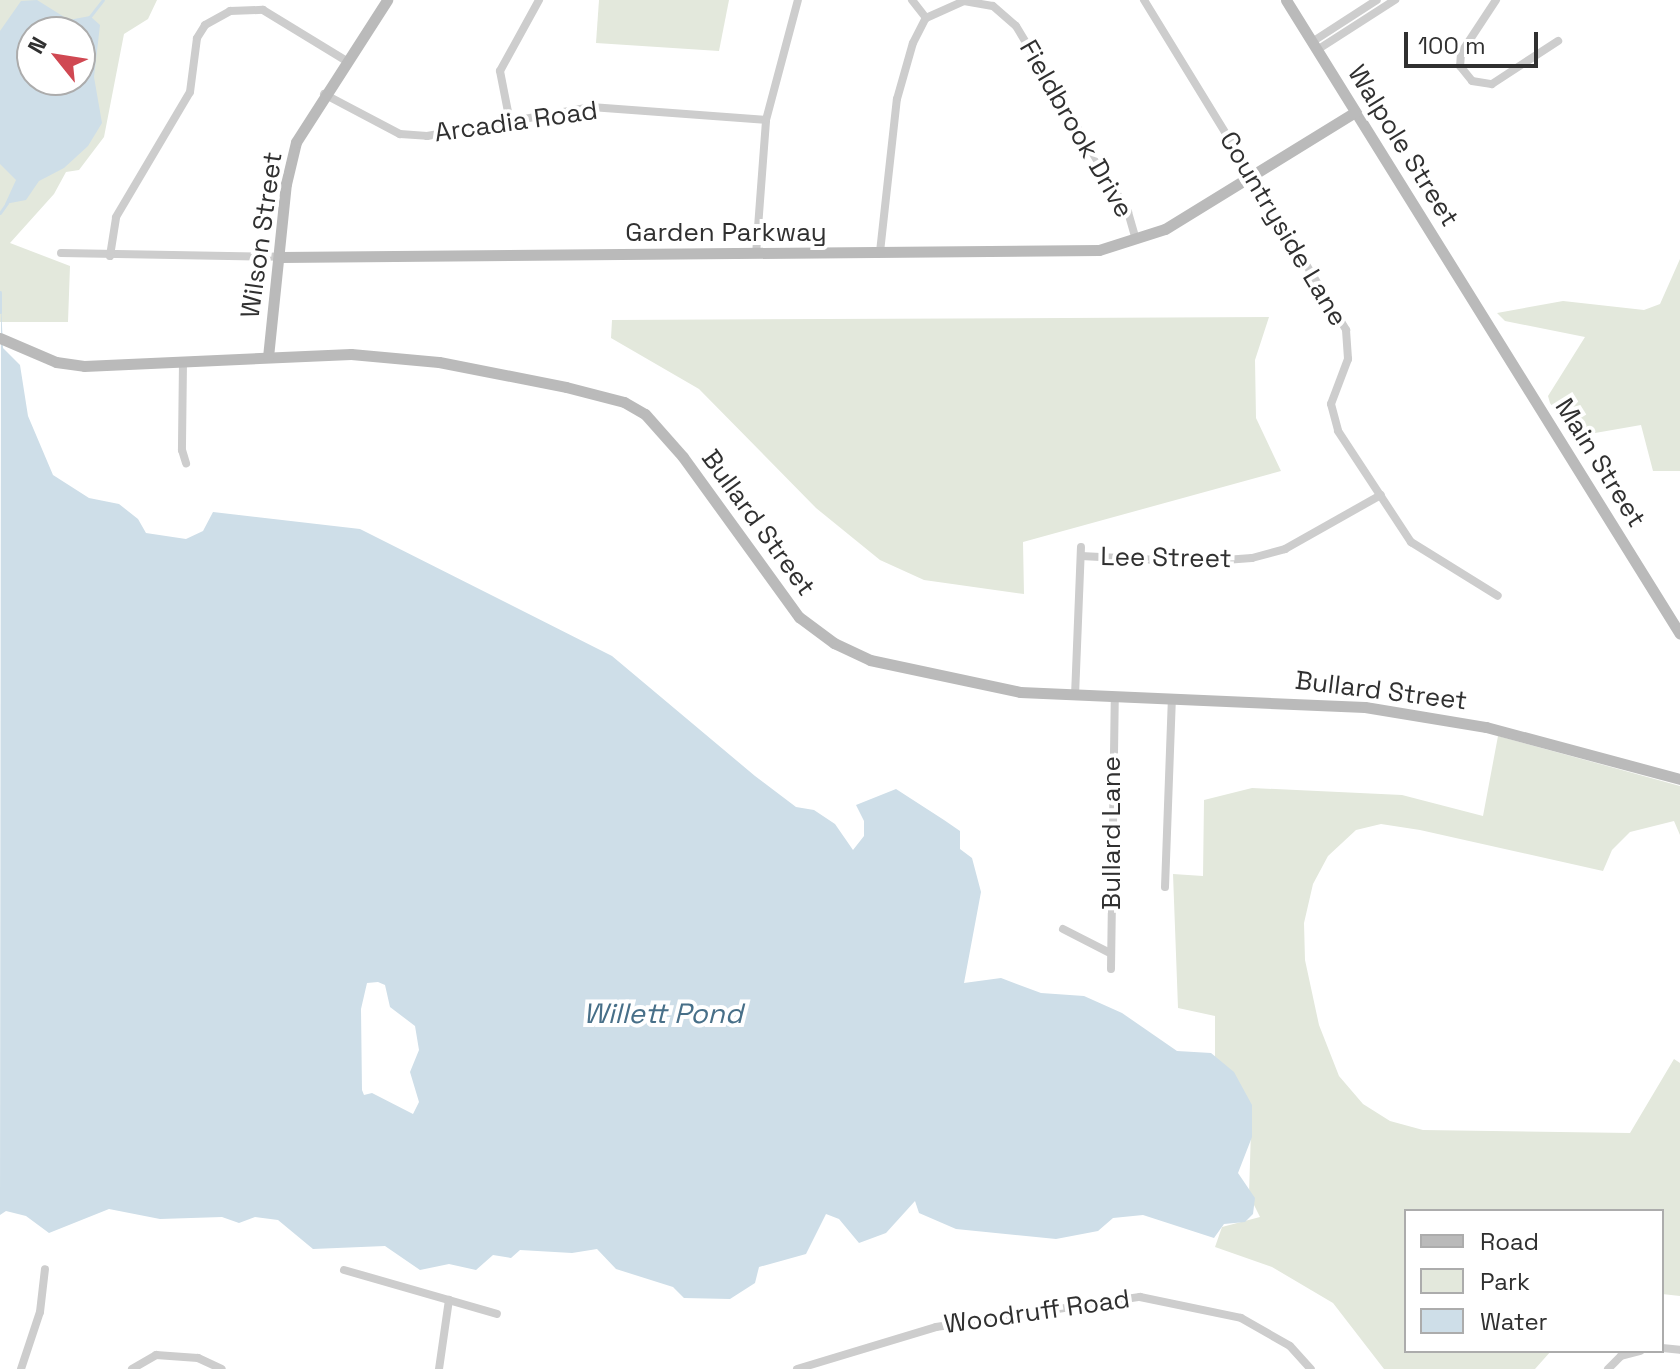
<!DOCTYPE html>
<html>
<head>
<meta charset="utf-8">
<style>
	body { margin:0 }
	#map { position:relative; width:1680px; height:1369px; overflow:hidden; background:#fff; font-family:"Space Grotesk",sans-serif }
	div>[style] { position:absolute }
	.green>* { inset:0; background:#e3e8dc }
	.water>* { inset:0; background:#cedee8 }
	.stream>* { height:3px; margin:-1.5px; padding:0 1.5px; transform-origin:1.5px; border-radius:1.5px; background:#cedee8 }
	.street>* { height:8px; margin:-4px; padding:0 4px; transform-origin:4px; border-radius:4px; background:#cdcdcd }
	.secondary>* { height:11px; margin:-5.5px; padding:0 5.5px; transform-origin:5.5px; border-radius:5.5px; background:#bababa }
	span { translate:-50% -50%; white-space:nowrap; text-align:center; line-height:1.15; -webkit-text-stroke:8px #fff; paint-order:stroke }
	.street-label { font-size:26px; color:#303030 }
	.water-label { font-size:28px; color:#476f88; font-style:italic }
	.legend { position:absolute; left:1404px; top:1209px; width:260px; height:144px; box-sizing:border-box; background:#fff; border:2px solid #acacac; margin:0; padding:10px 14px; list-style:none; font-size:24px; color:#303030 }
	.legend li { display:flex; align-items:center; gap:16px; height:40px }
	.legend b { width:40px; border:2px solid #acacac }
	.north { position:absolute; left:16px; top:16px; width:80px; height:80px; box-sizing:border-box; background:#fff; border:2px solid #acacac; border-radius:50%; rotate:300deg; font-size:22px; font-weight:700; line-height:32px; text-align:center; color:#303030 }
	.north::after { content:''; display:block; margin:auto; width:28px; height:36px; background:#d04852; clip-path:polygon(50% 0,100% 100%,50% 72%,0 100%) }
	.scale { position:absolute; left:1404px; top:32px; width:134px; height:36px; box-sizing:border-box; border:4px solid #303030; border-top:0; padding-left:10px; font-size:24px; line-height:28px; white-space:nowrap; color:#303030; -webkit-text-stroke:6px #fff; paint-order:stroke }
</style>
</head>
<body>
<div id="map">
	<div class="green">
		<i style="clip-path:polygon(evenodd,0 0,157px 0,148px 19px,124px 34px,104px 137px,79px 170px,66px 172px,54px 194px,10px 243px,70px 266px,68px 322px,0 322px,0 0,32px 32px,80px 32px,80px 80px,32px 80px,32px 32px)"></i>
		<i style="clip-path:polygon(599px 0,729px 0,719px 51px,596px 43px)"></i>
		<i style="clip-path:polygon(1680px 259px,1680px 471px,1653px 471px,1641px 425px,1572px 437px,1550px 403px,1548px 396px,1585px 337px,1505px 321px,1497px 313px,1563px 301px,1644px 310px,1660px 304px)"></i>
		<i style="clip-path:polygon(1269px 317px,1255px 360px,1256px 418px,1281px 471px,1023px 542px,1024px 594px,924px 580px,880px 560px,816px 508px,699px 389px,611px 338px,612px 320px)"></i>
		<i style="clip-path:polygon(1498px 736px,1680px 786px,1680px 835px,1674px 821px,1630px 832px,1612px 850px,1603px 871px,1420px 830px,1381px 824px,1356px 830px,1328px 856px,1313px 884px,1304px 923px,1305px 960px,1319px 1025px,1339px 1076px,1363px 1104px,1390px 1121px,1423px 1130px,1630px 1133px,1674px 1059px,1680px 1063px,1680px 1296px,1662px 1294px,1662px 1211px,1406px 1211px,1406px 1351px,1551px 1351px,1535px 1369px,1384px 1369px,1333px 1303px,1272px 1267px,1215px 1247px,1222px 1227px,1260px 1217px,1249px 1195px,1251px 1129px,1215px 1059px,1215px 1016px,1178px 1008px,1173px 874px,1203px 876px,1204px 800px,1252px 788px,1402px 795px,1483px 816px)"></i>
	</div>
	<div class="water">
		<i style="clip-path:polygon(evenodd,37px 0,69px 20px,90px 16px,100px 25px,94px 77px,102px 123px,88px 146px,64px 168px,39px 181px,26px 200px,5px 204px,16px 180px,0 164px,0 31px,21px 1px,37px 0,80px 32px,80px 80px,32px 80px,32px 32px,80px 32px)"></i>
		<i style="clip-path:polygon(evenodd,1px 303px,3px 348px,20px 365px,28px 416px,53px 475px,89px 498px,119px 504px,138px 519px,146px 533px,186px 539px,203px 531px,213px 512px,360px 529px,612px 656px,755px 776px,796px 807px,814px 810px,835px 824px,853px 850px,864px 836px,864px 821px,856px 805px,896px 789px,944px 820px,960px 831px,960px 849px,972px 858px,981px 892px,964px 983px,1001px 978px,1041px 993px,1084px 996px,1122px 1013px,1177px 1051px,1211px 1053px,1234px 1072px,1252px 1105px,1252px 1137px,1238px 1173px,1255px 1198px,1253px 1214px,1245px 1222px,1224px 1224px,1214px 1238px,1143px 1215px,1113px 1218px,1098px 1231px,1056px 1239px,956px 1229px,919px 1213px,915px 1201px,886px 1233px,859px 1243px,839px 1219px,826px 1214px,806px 1254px,759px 1267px,755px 1283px,730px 1299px,684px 1298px,673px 1287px,616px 1269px,597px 1249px,572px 1253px,520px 1250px,511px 1258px,493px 1255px,476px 1270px,449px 1264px,420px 1270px,385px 1246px,313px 1249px,278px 1220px,255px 1217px,239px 1223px,222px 1217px,160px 1219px,109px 1209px,49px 1233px,26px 1216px,6px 1211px,0 1215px,1px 303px,378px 982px,385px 985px,390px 1007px,415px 1026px,419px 1050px,410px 1072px,419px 1102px,413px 1114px,372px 1093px,364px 1095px,362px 1090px,361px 1009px,367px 983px,378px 982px)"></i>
	</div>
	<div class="stream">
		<i style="left:88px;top:19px;width:24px;rotate:-52deg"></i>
		<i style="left:0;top:213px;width:12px;rotate:-55deg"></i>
		<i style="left:0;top:292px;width:20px;rotate:90deg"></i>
	</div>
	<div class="street">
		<i style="left:912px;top:0;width:23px;rotate:52deg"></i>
		<i style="left:1144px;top:0;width:387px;rotate:58.5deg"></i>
		<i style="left:1346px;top:330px;width:29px;rotate:86deg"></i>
		<i style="left:1348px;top:359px;width:48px;rotate:110.7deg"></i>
		<i style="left:1331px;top:404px;width:28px;rotate:75deg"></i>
		<i style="left:1338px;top:431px;width:133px;rotate:56.7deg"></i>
		<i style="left:1411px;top:542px;width:102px;rotate:31.8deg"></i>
		<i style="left:1496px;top:0;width:64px;rotate:123.4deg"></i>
		<i style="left:1461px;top:53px;width:13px;rotate:94deg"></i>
		<i style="left:1460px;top:66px;width:19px;rotate:51deg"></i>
		<i style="left:1472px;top:81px;width:20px;rotate:9deg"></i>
		<i style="left:1492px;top:84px;width:79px;rotate:-33.1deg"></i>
		<i style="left:1312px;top:42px;width:77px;rotate:-32.9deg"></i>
		<i style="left:1317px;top:50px;width:93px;rotate:-32.7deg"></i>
		<i style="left:324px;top:94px;width:86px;rotate:27.8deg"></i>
		<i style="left:400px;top:134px;width:27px;rotate:4deg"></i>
		<i style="left:427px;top:136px;width:167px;rotate:-10deg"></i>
		<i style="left:591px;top:107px;width:175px;rotate:4.2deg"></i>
		<i style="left:510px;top:122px;width:52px;rotate:-101.1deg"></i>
		<i style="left:500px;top:71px;width:81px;rotate:-61.2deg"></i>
		<i style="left:880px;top:252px;width:154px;rotate:-83.7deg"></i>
		<i style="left:897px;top:99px;width:58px;rotate:-74.1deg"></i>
		<i style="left:913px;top:43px;width:28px;rotate:-63deg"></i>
		<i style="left:926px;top:18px;width:42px;rotate:-24.1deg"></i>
		<i style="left:964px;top:1px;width:29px;rotate:10deg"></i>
		<i style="left:993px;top:6px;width:30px;rotate:41deg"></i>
		<i style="left:1016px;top:26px;width:217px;rotate:58.9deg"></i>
		<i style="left:1128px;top:212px;width:29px;rotate:74deg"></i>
		<i style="left:61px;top:253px;width:219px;rotate:1deg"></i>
		<i style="left:756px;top:254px;width:134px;rotate:-85.7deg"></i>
		<i style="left:766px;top:120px;width:124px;rotate:-75.1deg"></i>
		<i style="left:110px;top:256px;width:39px;rotate:-81deg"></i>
		<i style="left:116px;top:217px;width:145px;rotate:-59.4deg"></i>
		<i style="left:190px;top:92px;width:54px;rotate:-82.6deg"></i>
		<i style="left:197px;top:38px;width:15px;rotate:-58deg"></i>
		<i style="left:205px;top:25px;width:29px;rotate:-29deg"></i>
		<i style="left:230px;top:11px;width:33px;rotate:-2deg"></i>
		<i style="left:263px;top:10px;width:96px;rotate:31.4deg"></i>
		<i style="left:183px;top:362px;width:88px;rotate:90.7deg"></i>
		<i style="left:182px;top:450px;width:14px;rotate:73deg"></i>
		<i style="left:1081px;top:556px;width:117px;rotate:2.9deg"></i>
		<i style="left:1198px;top:562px;width:54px;rotate:-4.2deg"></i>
		<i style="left:1252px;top:558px;width:34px;rotate:-15deg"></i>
		<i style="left:1285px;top:549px;width:110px;rotate:-29.4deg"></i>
		<i style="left:1075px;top:696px;width:149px;rotate:-87.7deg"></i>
		<i style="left:1165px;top:887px;width:188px;rotate:-87.9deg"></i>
		<i style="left:1063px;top:929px;width:53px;rotate:27.1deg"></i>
		<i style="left:1111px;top:969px;width:272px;rotate:-89.2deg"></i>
		<i style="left:344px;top:1270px;width:159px;rotate:16deg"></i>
		<i style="left:1662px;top:1348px;width:18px;rotate:6deg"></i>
		<i style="left:21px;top:1369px;width:60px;rotate:-71.6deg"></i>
		<i style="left:40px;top:1312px;width:43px;rotate:-83.4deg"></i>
		<i style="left:132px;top:1369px;width:28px;rotate:-30deg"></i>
		<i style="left:156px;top:1355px;width:42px;rotate:4.1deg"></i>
		<i style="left:198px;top:1358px;width:26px;rotate:25deg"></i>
		<i style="left:439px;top:1369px;width:70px;rotate:-81.8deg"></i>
		<i style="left:797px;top:1369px;width:145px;rotate:-16.8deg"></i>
		<i style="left:936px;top:1327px;width:206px;rotate:-8.4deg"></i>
		<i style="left:1140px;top:1297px;width:103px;rotate:11.7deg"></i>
		<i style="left:1241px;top:1318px;width:56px;rotate:29.7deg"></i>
		<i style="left:1290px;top:1346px;width:31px;rotate:48deg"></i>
		<i style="left:1608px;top:1369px;width:18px;rotate:-45deg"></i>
		<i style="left:1621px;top:1356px;width:20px;rotate:-15deg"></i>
	</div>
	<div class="secondary">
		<i style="left:1286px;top:0;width:746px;rotate:58.14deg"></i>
		<i style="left:280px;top:257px;width:819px;rotate:-0.49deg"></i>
		<i style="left:1099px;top:250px;width:69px;rotate:-17.7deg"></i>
		<i style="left:1165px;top:229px;width:223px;rotate:-31.6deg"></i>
		<i style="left:0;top:338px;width:61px;rotate:23.2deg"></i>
		<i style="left:56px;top:362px;width:28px;rotate:8deg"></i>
		<i style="left:84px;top:366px;width:267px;rotate:-2.6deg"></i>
		<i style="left:351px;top:354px;width:88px;rotate:5.2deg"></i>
		<i style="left:439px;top:362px;width:129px;rotate:11.1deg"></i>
		<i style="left:566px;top:387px;width:60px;rotate:14.5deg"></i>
		<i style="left:624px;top:402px;width:24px;rotate:30deg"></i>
		<i style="left:645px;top:414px;width:57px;rotate:48.5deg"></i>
		<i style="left:683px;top:457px;width:198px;rotate:54.1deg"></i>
		<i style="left:799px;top:617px;width:44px;rotate:36.6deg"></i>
		<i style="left:834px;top:643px;width:40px;rotate:25deg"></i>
		<i style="left:870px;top:660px;width:153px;rotate:12deg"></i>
		<i style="left:1020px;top:692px;width:345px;rotate:2.5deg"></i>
		<i style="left:1365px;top:707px;width:123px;rotate:9.4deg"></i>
		<i style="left:1486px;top:727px;width:201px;rotate:15deg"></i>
		<i style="left:268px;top:357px;width:174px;rotate:-84.1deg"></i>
		<i style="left:286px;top:184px;width:43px;rotate:-76.6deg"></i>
		<i style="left:296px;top:142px;width:169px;rotate:-57.3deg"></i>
	</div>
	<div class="street-label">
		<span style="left:516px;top:122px;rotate:-8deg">Arcadia Road</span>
		<span style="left:1076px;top:129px;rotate:60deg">Fieldbrook Drive</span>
		<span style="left:1403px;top:146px;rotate:58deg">Walpole Street</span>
		<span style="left:1283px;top:229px;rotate:59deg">Countryside Lane</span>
		<span style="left:726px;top:233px">Garden Parkway</span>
		<span style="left:262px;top:235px;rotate:-82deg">Wilson Street</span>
		<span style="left:1600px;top:463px;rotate:58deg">Main Street</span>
		<span style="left:758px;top:523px;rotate:54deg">Bullard Street</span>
		<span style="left:1166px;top:558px;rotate:1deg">Lee Street</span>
		<span style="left:1381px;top:691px;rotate:7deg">Bullard Street</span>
		<span style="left:1112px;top:833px;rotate:-90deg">Bullard Lane</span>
		<span style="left:1037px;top:1312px;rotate:-8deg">Woodruff Road</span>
	</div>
	<div class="water-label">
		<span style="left:663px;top:1013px">Willett Pond</span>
	</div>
	<ul class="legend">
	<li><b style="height:10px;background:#bababa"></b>Road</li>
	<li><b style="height:22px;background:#e3e8dc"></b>Park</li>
	<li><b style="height:22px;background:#cedee8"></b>Water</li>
	</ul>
	<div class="north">N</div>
	<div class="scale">100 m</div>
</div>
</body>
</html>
